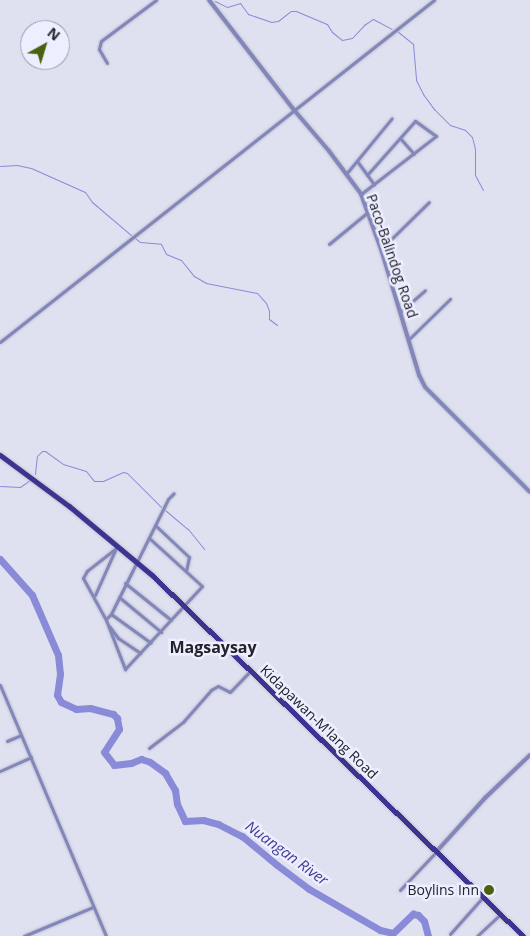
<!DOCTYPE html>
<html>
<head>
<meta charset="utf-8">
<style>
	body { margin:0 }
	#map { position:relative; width:530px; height:936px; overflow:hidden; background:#dfe1f1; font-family:"Open Sans",sans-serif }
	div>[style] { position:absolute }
	.stream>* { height:1px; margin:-0.5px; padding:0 0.5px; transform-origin:0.5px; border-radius:0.5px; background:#898bd8 }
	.river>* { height:7px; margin:-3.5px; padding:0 3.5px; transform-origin:3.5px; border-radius:3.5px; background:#898bd8 }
	.roads { filter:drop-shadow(0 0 1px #bdbfcd) drop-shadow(0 0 1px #bdbfcd) }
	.minor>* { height:3px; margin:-1.5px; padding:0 1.5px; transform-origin:1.5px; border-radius:1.5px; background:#8386ba }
	.tertiary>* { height:4px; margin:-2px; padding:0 2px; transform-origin:2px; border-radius:2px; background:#8386ba }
	.primary>* { height:5px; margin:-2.5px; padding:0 2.5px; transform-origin:2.5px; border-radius:2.5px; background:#3d3390 }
	.dots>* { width:14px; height:14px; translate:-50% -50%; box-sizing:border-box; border:2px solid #edeeff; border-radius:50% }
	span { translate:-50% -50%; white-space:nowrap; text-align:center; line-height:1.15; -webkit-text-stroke:5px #edeeff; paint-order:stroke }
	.street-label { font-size:14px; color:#222228 }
	.poi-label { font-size:14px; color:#222228 }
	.right { translate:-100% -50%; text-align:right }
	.water-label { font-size:15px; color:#423a94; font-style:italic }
	.quarter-label { font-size:16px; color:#222228; font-weight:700 }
	.north { position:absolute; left:20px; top:20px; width:50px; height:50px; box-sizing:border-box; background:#edeeff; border:1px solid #9c9ca9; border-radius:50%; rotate:39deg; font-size:14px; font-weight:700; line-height:20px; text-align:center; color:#222228 }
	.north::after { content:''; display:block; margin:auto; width:18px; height:22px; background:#4a620f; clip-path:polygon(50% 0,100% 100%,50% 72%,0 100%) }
</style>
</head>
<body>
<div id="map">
	<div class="stream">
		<i style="left:215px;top:1px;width:13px;rotate:27deg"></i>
		<i style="left:227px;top:7px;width:14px;rotate:-17deg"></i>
		<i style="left:240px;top:3px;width:14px;rotate:54deg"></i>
		<i style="left:248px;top:14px;width:24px;rotate:19deg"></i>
		<i style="left:271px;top:22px;width:7px;rotate:-8deg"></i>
		<i style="left:278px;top:21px;width:16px;rotate:-38deg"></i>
		<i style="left:291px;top:11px;width:5px"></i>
		<i style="left:296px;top:11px;width:34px;rotate:23deg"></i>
		<i style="left:327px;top:24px;width:9px;rotate:58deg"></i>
		<i style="left:332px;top:32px;width:13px;rotate:39deg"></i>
		<i style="left:342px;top:40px;width:10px;rotate:-11deg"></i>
		<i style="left:352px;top:38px;width:18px;rotate:-47deg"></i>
		<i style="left:364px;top:25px;width:11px;rotate:-34deg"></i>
		<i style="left:373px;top:19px;width:21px;rotate:28deg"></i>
		<i style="left:397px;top:31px;width:21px;rotate:39deg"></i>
		<i style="left:413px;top:44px;width:36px;rotate:85deg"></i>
		<i style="left:416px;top:80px;width:16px;rotate:63deg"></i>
		<i style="left:423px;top:94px;width:19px;rotate:54deg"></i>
		<i style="left:434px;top:109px;width:23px;rotate:45deg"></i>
		<i style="left:450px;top:125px;width:16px;rotate:18deg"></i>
		<i style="left:465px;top:130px;width:10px;rotate:45deg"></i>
		<i style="left:472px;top:137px;width:12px;rotate:76deg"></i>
		<i style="left:475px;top:149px;width:26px;rotate:90deg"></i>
		<i style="left:475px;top:175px;width:17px;rotate:62deg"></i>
		<i style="left:0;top:166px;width:17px;rotate:-3deg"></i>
		<i style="left:17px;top:165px;width:14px;rotate:12deg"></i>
		<i style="left:31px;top:168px;width:59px;rotate:24deg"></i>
		<i style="left:85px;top:192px;width:12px;rotate:55deg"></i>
		<i style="left:92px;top:202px;width:52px;rotate:40.4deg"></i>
		<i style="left:135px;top:238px;width:6px;rotate:39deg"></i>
		<i style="left:140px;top:242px;width:21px;rotate:5deg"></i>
		<i style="left:161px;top:244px;width:11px;rotate:63deg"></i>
		<i style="left:166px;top:254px;width:16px;rotate:22deg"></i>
		<i style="left:181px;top:260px;width:21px;rotate:51deg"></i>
		<i style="left:194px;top:276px;width:14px;rotate:30deg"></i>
		<i style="left:206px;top:283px;width:52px;rotate:11.1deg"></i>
		<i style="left:257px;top:293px;width:13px;rotate:48deg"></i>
		<i style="left:266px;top:303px;width:9px;rotate:69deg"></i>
		<i style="left:269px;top:311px;width:8px;rotate:90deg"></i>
		<i style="left:269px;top:319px;width:10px;rotate:37deg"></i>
		<i style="left:35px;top:474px;width:18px;rotate:-84deg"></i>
		<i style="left:37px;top:456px;width:7px;rotate:-45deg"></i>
		<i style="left:42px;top:451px;width:3px"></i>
		<i style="left:45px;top:451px;width:22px;rotate:36deg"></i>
		<i style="left:63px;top:464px;width:24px;rotate:17deg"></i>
		<i style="left:86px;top:471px;width:13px;rotate:51deg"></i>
		<i style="left:94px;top:481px;width:9px"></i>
		<i style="left:103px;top:481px;width:22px;rotate:-24deg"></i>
		<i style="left:123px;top:472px;width:4px;rotate:14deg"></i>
		<i style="left:127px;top:473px;width:48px;rotate:45deg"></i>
		<i style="left:0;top:486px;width:20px;rotate:3deg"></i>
		<i style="left:20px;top:487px;width:12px;rotate:-35deg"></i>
		<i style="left:165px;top:510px;width:30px;rotate:40deg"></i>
		<i style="left:188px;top:529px;width:26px;rotate:51deg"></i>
	</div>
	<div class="river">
		<i style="left:0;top:559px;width:48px;rotate:48.4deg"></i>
		<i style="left:32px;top:595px;width:65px;rotate:66.6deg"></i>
		<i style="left:58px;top:655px;width:19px;rotate:84deg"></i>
		<i style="left:60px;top:674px;width:21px;rotate:98deg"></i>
		<i style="left:57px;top:695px;width:8px;rotate:60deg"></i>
		<i style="left:61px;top:702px;width:17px;rotate:25deg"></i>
		<i style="left:76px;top:709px;width:14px;rotate:-4deg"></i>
		<i style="left:90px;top:708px;width:24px;rotate:15deg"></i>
		<i style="left:113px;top:714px;width:6px;rotate:45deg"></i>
		<i style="left:117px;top:718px;width:11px;rotate:80deg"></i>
		<i style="left:119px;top:729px;width:27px;rotate:123deg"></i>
		<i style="left:104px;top:752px;width:16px;rotate:52deg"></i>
		<i style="left:114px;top:765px;width:17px;rotate:-7deg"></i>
		<i style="left:131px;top:763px;width:11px;rotate:-22deg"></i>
		<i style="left:141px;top:759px;width:9px;rotate:18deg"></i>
		<i style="left:150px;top:762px;width:19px;rotate:36deg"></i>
		<i style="left:165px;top:773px;width:20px;rotate:60deg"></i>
		<i style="left:175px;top:790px;width:14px;rotate:82deg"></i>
		<i style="left:177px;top:804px;width:19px;rotate:65deg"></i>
		<i style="left:185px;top:821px;width:18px;rotate:-3deg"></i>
		<i style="left:203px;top:820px;width:16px;rotate:15deg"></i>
		<i style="left:218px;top:824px;width:27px;rotate:27deg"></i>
		<i style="left:242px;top:836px;width:45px;rotate:39.6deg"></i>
		<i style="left:277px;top:865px;width:40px;rotate:37deg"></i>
		<i style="left:309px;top:889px;width:82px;rotate:30deg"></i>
		<i style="left:380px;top:930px;width:13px;rotate:13deg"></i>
		<i style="left:393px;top:933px;width:28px;rotate:-44deg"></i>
		<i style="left:413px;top:914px;width:5px;rotate:11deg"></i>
		<i style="left:418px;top:915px;width:8px;rotate:45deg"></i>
		<i style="left:424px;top:921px;width:16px;rotate:75deg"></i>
	</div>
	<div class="roads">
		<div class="minor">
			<i style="left:107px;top:63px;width:16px;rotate:-120deg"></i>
			<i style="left:99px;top:49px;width:8px;rotate:-76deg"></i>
			<i style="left:101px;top:41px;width:69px;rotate:-36.7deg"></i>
			<i style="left:400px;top:138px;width:21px;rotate:49deg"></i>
			<i style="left:357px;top:161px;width:29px;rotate:54deg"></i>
			<i style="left:346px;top:174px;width:72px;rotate:-50.6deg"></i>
			<i style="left:361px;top:194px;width:95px;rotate:-37.7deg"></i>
			<i style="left:436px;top:136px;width:26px;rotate:-144deg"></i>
			<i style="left:415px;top:121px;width:72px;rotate:131.6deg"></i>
			<i style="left:329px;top:244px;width:50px;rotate:-39.4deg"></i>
			<i style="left:381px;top:249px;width:67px;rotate:-44.4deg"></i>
			<i style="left:400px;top:312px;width:33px;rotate:-41deg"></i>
			<i style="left:408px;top:340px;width:59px;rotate:-44.3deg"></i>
			<i style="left:0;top:342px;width:553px;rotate:-38.24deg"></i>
			<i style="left:155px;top:525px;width:47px;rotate:43.3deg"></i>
			<i style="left:189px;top:557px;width:14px;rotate:102deg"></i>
			<i style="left:115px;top:549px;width:36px;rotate:142deg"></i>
			<i style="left:87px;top:571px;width:8px;rotate:120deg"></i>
			<i style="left:83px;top:578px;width:48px;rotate:61.3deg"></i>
			<i style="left:106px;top:620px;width:53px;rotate:68.8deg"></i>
			<i style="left:125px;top:669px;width:113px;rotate:-47.1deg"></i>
			<i style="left:202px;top:586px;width:72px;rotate:-137.8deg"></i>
			<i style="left:125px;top:583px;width:59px;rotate:38.8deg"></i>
			<i style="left:95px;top:595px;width:51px;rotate:-65.9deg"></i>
			<i style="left:119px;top:597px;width:55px;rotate:39.8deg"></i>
			<i style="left:111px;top:614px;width:49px;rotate:35.9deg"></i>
			<i style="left:106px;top:619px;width:7px;rotate:-45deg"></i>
			<i style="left:111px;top:614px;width:128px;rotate:-63.6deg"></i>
			<i style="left:168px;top:499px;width:8px;rotate:-45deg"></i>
			<i style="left:109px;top:626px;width:15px;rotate:53deg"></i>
			<i style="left:118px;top:638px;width:27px;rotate:34deg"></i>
			<i style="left:0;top:685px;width:272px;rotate:67.1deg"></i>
			<i style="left:7px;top:741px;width:15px;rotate:-23deg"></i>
			<i style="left:149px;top:748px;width:43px;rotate:-37.4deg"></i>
			<i style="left:183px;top:722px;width:43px;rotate:-48.8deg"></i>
			<i style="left:211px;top:690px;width:8px;rotate:-30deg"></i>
			<i style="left:218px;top:686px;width:13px;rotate:27deg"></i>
			<i style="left:230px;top:692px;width:29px;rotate:-46deg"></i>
			<i style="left:0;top:771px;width:34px;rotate:-24deg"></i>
			<i style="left:400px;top:890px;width:54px;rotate:-46.5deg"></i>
			<i style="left:450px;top:934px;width:50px;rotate:-48.3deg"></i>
			<i style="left:24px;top:936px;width:75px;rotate:-22.8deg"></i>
			<i style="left:477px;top:936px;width:33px;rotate:-43deg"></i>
		</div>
		<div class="tertiary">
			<i style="left:209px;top:0;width:139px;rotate:52.3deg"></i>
			<i style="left:294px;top:110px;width:54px;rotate:49.5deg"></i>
			<i style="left:329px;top:151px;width:54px;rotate:53.3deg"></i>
			<i style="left:361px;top:194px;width:59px;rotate:70deg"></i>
			<i style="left:381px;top:249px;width:132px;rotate:73.2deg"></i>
			<i style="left:419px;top:375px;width:13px;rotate:63deg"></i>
			<i style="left:425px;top:387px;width:148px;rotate:45deg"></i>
			<i style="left:437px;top:851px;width:72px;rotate:-47.8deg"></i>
			<i style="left:485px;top:798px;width:62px;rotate:-43.7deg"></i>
		</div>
		<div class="primary">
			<i style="left:0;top:455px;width:86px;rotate:36.5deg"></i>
			<i style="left:69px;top:506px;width:109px;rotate:39.8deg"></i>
			<i style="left:153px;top:576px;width:516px;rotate:44.22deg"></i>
		</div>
	</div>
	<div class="dots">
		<i style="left:489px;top:890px;background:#4a620f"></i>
	</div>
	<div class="street-label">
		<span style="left:392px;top:256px;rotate:71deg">Paco-Balindog Road</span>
		<span style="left:319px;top:722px;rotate:44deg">Kidapawan-M'lang Road</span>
	</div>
	<div class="poi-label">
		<span class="right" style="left:479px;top:890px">Boylins Inn</span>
	</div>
	<div class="water-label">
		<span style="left:287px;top:853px;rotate:36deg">Nuangan River</span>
	</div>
	<div class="quarter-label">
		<span style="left:213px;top:647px">Magsaysay</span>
	</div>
	<div class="north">N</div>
</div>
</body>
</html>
